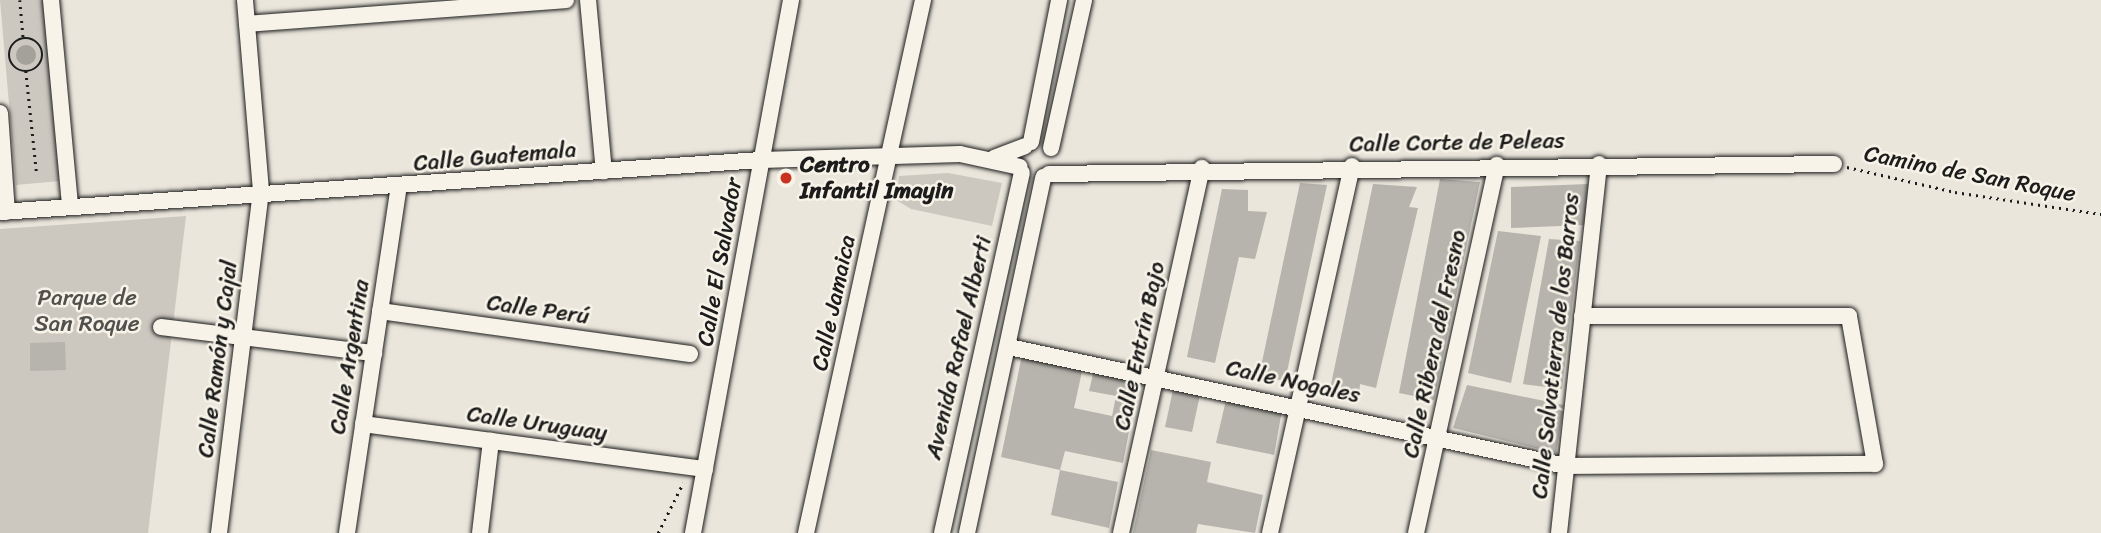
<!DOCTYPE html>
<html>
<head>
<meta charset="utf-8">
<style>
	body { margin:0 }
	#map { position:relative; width:2101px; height:533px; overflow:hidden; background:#eae6dc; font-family:Sriracha,sans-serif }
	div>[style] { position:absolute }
	.green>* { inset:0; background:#ccc8c0 }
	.water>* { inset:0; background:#a3a19a }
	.round { border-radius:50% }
	.building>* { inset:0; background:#b6b4ac }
	.path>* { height:2.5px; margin-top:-1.25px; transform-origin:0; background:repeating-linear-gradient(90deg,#1c1c1c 0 2px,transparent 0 7px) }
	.path>.ring { margin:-1.25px; padding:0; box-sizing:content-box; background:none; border:2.5px solid #1c1c1c; border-radius:50% }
	.roads { filter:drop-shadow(0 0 2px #1c1c1c) drop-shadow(0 0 2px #1c1c1c) }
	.street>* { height:16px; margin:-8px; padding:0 8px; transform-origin:8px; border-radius:8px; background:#f7f3e8 }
	.dots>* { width:19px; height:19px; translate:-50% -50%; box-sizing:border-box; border:4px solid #f7f3e8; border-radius:50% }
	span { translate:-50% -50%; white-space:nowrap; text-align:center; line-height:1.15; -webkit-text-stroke:5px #f7f3e8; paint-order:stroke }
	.street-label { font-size:23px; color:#1c1c1c }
	.poi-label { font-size:23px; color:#1c1c1c; font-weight:700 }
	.left { translate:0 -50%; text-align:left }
	.park-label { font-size:23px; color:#51504d }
</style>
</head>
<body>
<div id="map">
	<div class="green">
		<i style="clip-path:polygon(0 0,44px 0,60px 181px,16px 185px)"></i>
		<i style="clip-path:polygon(948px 173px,1002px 183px,992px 226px,911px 209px,896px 200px,899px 176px)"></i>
		<i style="clip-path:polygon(186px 216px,148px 533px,0 533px,0 229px)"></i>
	</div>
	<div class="water">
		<i class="round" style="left:16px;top:45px;width:20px;height:20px"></i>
	</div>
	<div class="building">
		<i style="clip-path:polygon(1440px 179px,1480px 182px,1434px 400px,1399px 393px)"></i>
		<i style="clip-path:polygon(1300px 183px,1327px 185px,1285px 381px,1259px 376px)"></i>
		<i style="clip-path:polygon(1373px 184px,1417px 187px,1409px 207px,1418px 208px,1376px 388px,1360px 384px,1359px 396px,1330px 389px)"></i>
		<i style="clip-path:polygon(1588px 184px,1585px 225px,1511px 228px,1511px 187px)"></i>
		<i style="clip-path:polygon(1222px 189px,1248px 190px,1248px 211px,1267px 212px,1255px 259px,1239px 257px,1215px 363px,1187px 357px)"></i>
		<i style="clip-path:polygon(1498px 231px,1541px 236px,1511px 383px,1468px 373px)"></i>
		<i style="clip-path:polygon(1549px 239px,1580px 241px,1562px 389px,1523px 384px)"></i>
		<i style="clip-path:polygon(65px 342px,66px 370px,30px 371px,30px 343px)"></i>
		<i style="clip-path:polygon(1022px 355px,1083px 367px,1074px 408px,1112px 416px,1116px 396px,1089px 391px,1094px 370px,1139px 380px,1123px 463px,1065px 451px,1060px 470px,1001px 457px)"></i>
		<i style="clip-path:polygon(1467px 385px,1564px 405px,1556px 453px,1453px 428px)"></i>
		<i style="clip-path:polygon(1173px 390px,1200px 395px,1192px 432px,1165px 427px)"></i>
		<i style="clip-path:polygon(1226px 400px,1282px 410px,1274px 455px,1216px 443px)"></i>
		<i style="clip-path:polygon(1151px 450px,1211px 462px,1207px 482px,1263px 495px,1255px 533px,1198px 524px,1196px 533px,1133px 533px)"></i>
		<i style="clip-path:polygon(1060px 470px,1118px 482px,1109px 528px,1051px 515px)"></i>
	</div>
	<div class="path">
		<i style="left:20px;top:0;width:38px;rotate:85deg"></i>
		<i class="ring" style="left:9px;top:38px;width:31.5px;height:31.5px"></i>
		<i style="left:26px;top:71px;width:105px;rotate:84deg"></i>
		<i style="left:1847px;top:167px;width:111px;rotate:13deg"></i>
		<i style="left:1955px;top:192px;width:148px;rotate:8.6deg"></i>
		<i style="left:658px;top:533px;width:56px;rotate:-63.4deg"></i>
	</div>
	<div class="roads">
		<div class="street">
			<i style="left:51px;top:0;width:207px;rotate:84.7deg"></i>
			<i style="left:588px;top:0;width:172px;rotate:84.7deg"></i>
			<i style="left:247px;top:24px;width:320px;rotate:-4.3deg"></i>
			<i style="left:0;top:113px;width:99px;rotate:86deg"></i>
			<i style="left:1031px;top:142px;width:145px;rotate:-78.8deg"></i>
			<i style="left:1051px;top:148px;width:152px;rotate:-77.4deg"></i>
			<i style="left:994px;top:158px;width:33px;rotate:-21deg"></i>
			<i style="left:1049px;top:174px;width:785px;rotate:-0.73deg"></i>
			<i style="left:0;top:212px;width:763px;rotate:-3.91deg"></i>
			<i style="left:761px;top:160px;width:199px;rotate:-1.7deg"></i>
			<i style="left:960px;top:154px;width:61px;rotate:12.2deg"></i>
			<i style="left:380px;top:311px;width:313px;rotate:7.9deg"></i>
			<i style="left:161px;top:327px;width:215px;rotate:7deg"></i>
			<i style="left:1009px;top:347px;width:570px;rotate:12.06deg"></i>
			<i style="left:1566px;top:466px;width:309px;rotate:-0.4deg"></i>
			<i style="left:1875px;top:464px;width:150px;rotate:-100deg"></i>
			<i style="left:1849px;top:316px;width:267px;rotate:180deg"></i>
			<i style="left:363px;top:424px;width:345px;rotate:7.5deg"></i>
			<i style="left:219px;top:533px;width:345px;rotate:-83deg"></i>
			<i style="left:261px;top:191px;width:192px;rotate:-94.8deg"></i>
			<i style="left:347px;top:533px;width:350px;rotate:-81.5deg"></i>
			<i style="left:480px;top:533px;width:93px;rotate:-83.2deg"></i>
			<i style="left:693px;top:533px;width:542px;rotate:-79.58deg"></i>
			<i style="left:806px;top:533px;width:546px;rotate:-77.62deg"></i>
			<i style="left:942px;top:533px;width:369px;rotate:-77.5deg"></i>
			<i style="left:967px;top:533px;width:364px;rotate:-77.9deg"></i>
			<i style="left:1121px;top:533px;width:374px;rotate:-77.5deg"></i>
			<i style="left:1270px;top:533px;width:376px;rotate:-77.4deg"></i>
			<i style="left:1416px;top:533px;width:377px;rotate:-77.6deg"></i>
			<i style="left:1559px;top:533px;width:371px;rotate:-83.8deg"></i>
		</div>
	</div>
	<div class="dots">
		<i style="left:786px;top:178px;background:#c8321e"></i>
	</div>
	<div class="street-label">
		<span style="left:1457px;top:143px;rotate:-1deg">Calle Corte de Peleas</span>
		<span style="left:495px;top:157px;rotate:-5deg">Calle Guatemala</span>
		<span style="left:1970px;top:174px;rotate:11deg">Camino de San Roque</span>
		<span style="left:720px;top:262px;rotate:-80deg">Calle El Salvador</span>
		<span style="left:834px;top:303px;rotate:-78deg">Calle Jamaica</span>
		<span style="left:538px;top:310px;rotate:8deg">Calle Perú</span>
		<span style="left:1435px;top:344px;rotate:-78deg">Calle Ribera del Fresno</span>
		<span style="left:1140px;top:346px;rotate:-78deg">Calle Entrín Bajo</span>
		<span style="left:1556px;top:346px;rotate:-84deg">Calle Salvatierra de los Barros</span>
		<span style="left:959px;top:348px;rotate:-77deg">Avenida Rafael Alberti</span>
		<span style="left:350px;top:357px;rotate:-81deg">Calle Argentina</span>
		<span style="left:218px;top:359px;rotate:-83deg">Calle Ramón y Cajal</span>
		<span style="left:1293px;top:382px;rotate:12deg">Calle Nogales</span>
		<span style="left:537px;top:424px;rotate:8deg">Calle Uruguay</span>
	</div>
	<div class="poi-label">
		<span class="left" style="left:800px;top:178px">Centro<br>Infantil Imayin</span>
	</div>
	<div class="park-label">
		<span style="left:87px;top:311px">Parque de<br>San Roque</span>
	</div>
</div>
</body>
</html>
